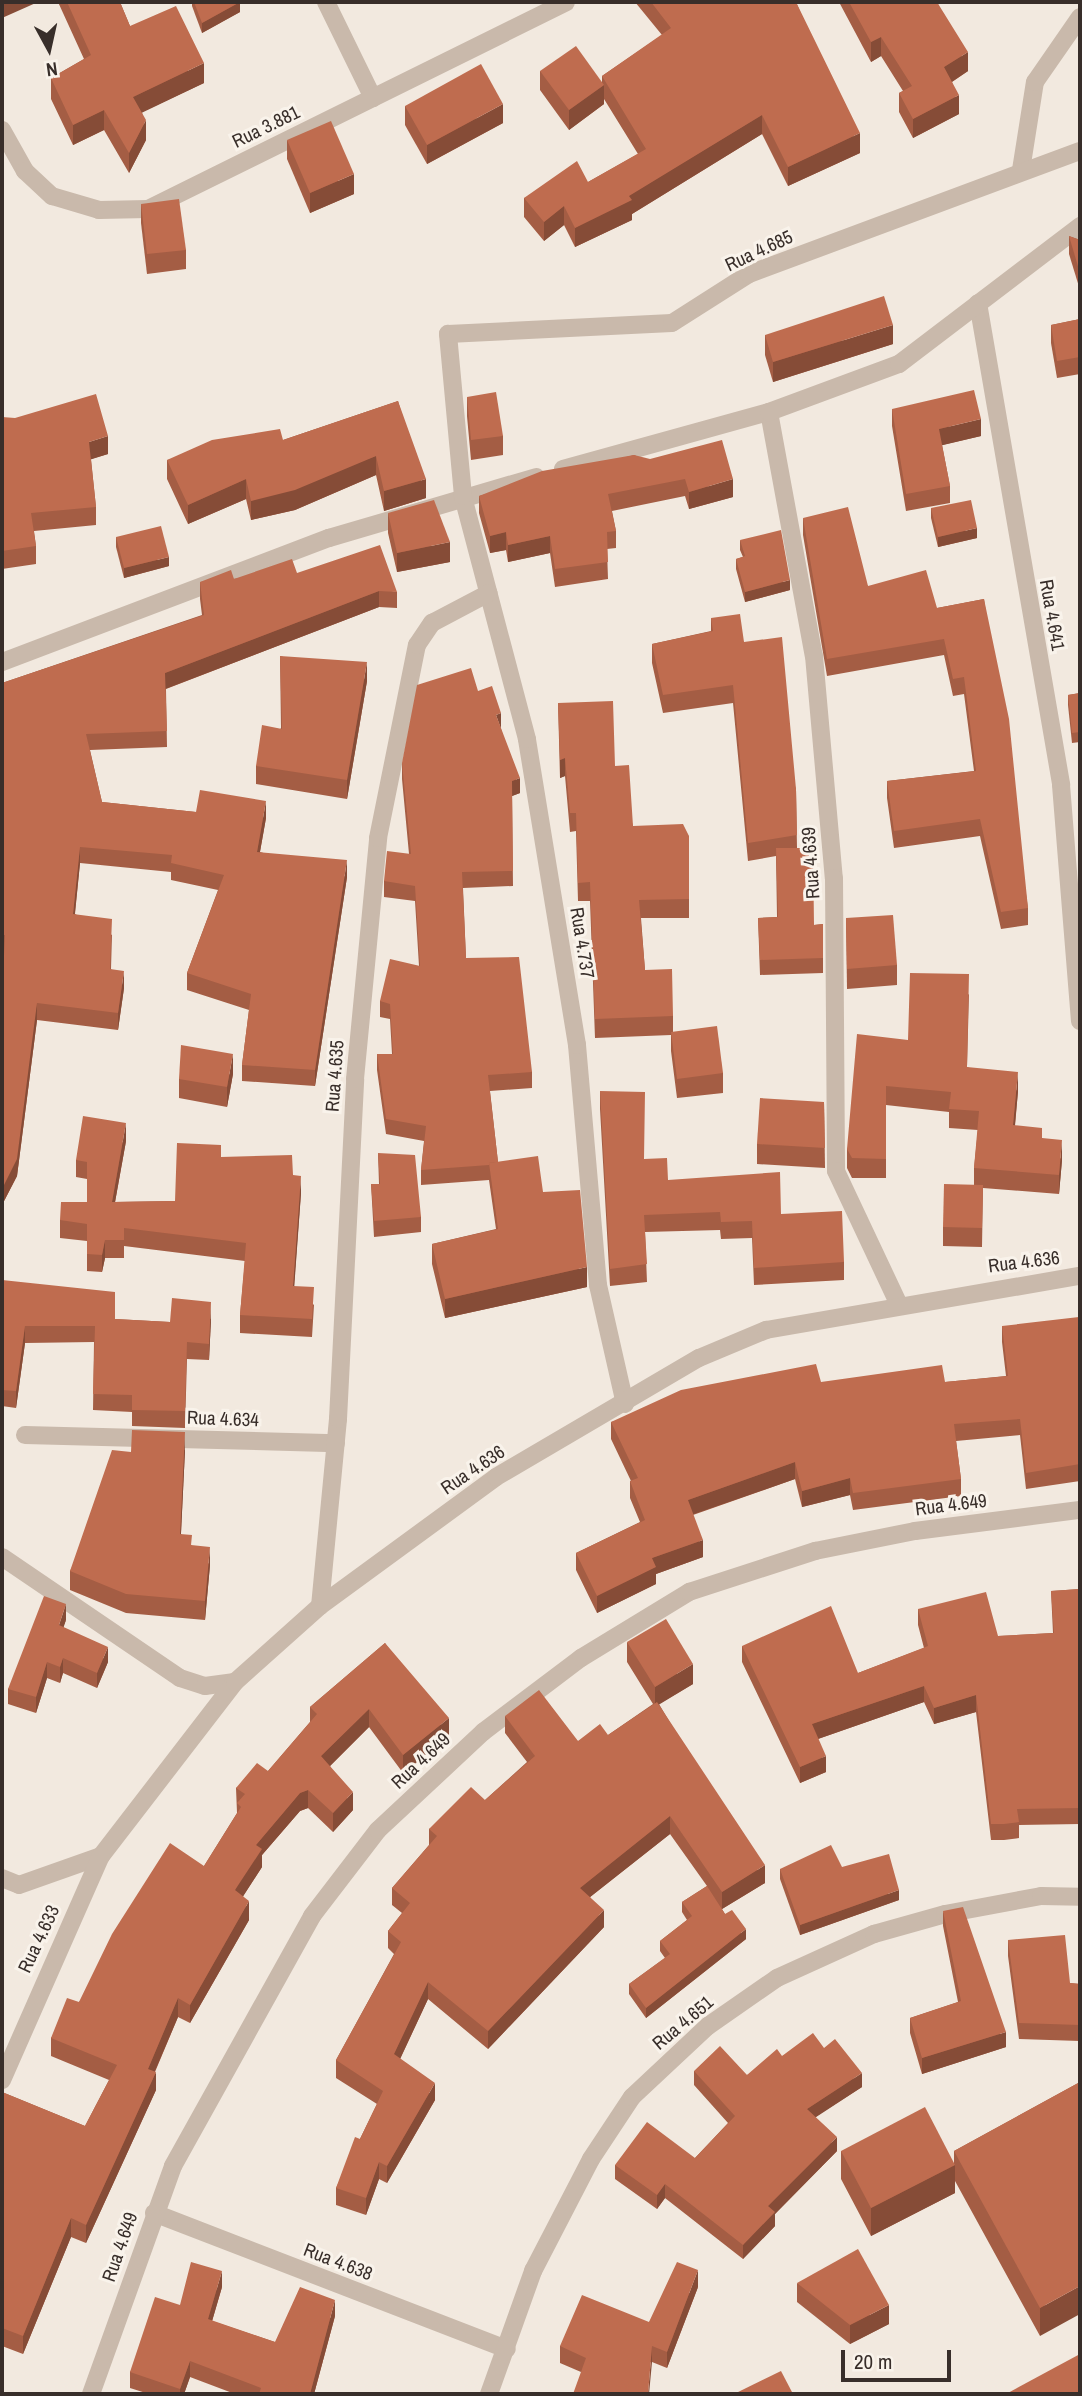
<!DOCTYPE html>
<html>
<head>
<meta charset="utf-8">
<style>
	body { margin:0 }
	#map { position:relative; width:1082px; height:2396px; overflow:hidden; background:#f2e9df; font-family:"Archivo Narrow",sans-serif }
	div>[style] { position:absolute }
	.street>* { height:18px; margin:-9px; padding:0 9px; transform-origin:9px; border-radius:9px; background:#c9b9ab }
	.wall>* { inset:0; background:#a45d44 }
	.shaded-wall>* { inset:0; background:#864c37 }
	.building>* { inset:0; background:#bf6c4f }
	span { translate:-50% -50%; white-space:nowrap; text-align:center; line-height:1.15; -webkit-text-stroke:6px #f9f3eb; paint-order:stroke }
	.street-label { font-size:19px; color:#382e2a }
	.frame { position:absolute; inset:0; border:4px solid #382e2a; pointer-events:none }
	.north { position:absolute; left:14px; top:14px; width:70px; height:70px; -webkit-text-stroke:5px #f9f3eb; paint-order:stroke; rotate:172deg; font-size:19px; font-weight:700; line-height:28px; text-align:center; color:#382e2a }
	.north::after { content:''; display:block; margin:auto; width:24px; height:32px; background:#382e2a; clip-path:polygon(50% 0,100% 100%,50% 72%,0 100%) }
	.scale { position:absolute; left:841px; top:2350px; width:110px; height:32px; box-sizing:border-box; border:4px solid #382e2a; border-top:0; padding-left:9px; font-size:21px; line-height:24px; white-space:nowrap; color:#382e2a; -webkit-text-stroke:5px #f9f3eb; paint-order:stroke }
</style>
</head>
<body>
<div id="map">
	<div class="street">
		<i style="left:326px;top:2px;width:107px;rotate:63.9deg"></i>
		<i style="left:2px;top:130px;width:47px;rotate:60.7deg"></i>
		<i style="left:25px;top:171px;width:37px;rotate:43deg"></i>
		<i style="left:52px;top:196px;width:49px;rotate:16.6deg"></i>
		<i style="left:99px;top:210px;width:49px;rotate:-1.2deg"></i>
		<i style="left:148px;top:209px;width:466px;rotate:-26.3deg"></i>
		<i style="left:1021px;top:170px;width:89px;rotate:-81deg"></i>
		<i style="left:1035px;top:82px;width:79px;rotate:-55.3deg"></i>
		<i style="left:978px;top:303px;width:489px;rotate:80.2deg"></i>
		<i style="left:1061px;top:785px;width:237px;rotate:85.4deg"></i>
		<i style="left:769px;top:412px;width:248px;rotate:79.6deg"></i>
		<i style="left:814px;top:656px;width:223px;rotate:84.9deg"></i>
		<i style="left:834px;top:878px;width:293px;rotate:89.6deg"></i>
		<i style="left:836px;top:1171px;width:146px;rotate:64.8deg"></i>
		<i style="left:563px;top:469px;width:214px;rotate:-15.5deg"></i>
		<i style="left:769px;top:412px;width:139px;rotate:-20.3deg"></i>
		<i style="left:899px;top:364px;width:228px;rotate:-37.3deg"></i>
		<i style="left:2px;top:662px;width:350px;rotate:-20.8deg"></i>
		<i style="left:329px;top:538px;width:216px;rotate:-16.4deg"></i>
		<i style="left:625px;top:1404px;width:122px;rotate:-102.8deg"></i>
		<i style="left:598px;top:1285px;width:241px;rotate:-95deg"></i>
		<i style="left:577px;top:1045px;width:310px;rotate:-99.3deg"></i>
		<i style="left:527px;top:739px;width:251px;rotate:-104.8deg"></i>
		<i style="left:463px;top:496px;width:163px;rotate:-95.3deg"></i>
		<i style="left:448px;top:334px;width:224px;rotate:-2.8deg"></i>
		<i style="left:672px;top:323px;width:91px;rotate:-32.5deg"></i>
		<i style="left:749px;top:274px;width:353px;rotate:-20.4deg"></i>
		<i style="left:25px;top:1435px;width:311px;rotate:1.5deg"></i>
		<i style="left:2px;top:1557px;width:215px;rotate:34.2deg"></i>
		<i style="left:180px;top:1678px;width:26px;rotate:18deg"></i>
		<i style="left:205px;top:1686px;width:30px;rotate:-8deg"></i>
		<i style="left:320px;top:1606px;width:188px;rotate:-84.5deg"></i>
		<i style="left:338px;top:1419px;width:340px;rotate:-87.1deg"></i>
		<i style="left:355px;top:1079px;width:242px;rotate:-84.5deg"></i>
		<i style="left:378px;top:838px;width:197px;rotate:-78.6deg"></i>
		<i style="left:417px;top:645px;width:27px;rotate:-56deg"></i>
		<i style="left:432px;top:623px;width:64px;rotate:-27.8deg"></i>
		<i style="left:2px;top:1878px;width:18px;rotate:22deg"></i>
		<i style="left:19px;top:1885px;width:87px;rotate:-19.5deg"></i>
		<i style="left:101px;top:1856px;width:220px;rotate:-52.4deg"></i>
		<i style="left:235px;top:1682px;width:114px;rotate:-41.8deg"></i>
		<i style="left:320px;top:1606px;width:218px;rotate:-36.2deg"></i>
		<i style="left:496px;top:1477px;width:235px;rotate:-30.4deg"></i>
		<i style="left:699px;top:1358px;width:73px;rotate:-22.7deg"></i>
		<i style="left:766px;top:1330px;width:319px;rotate:-9.8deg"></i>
		<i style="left:2px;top:2080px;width:245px;rotate:-66.2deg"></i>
		<i style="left:154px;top:2213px;width:378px;rotate:21.1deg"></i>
		<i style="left:91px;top:2394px;width:242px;rotate:-70.2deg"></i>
		<i style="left:173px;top:2166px;width:286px;rotate:-60.9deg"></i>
		<i style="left:312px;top:1916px;width:108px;rotate:-52.5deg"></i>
		<i style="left:378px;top:1830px;width:144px;rotate:-43deg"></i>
		<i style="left:483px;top:1732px;width:123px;rotate:-37.1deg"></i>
		<i style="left:581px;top:1658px;width:127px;rotate:-31.4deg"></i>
		<i style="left:689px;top:1592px;width:133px;rotate:-18deg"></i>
		<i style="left:815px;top:1551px;width:102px;rotate:-11.3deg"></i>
		<i style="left:915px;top:1531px;width:166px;rotate:-7.3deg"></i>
		<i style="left:489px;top:2394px;width:131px;rotate:-70.3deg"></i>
		<i style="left:533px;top:2271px;width:126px;rotate:-62.6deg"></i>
		<i style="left:591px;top:2159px;width:74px;rotate:-56.5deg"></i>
		<i style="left:632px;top:2097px;width:104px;rotate:-43.1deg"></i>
		<i style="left:708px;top:2026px;width:84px;rotate:-34.8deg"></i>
		<i style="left:777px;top:1978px;width:107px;rotate:-24.4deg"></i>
		<i style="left:874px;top:1934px;width:74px;rotate:-15.7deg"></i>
		<i style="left:945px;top:1914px;width:98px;rotate:-10.6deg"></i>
		<i style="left:1041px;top:1896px;width:39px;rotate:1deg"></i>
	</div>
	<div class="wall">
		<i style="clip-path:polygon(58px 2px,120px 2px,130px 26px,204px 83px,142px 112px,146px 140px,129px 173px,104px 130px,73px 145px,51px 99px,51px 78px,84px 59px)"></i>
		<i style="clip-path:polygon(192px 2px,240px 2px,240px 12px,202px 33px,192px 6px)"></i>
		<i style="clip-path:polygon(635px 2px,796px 2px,860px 153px,788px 186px,762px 134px,632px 214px,632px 220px,575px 247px,564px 225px,544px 241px,524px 217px,524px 198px,588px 182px,638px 154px,604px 99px,604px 104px,569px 130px,540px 90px,540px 71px,602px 82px,602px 76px,662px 35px)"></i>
		<i style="clip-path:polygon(839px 2px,937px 2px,968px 71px,952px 82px,959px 114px,913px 138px,899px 112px,899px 93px,903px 91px,881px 56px,871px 62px)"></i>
		<i style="clip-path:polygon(405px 106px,503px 123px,427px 164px,405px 125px)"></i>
		<i style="clip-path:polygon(287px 140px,354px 194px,310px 213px,287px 159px)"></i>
		<i style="clip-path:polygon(141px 204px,186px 250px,186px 269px,147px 274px,141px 223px)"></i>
		<i style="clip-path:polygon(1069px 236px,1080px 240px,1080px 290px,1069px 254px)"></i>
		<i style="clip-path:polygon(1080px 319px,1080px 374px,1057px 378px,1051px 343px,1051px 325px)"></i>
		<i style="clip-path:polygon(765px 335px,893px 344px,773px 382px,765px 355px)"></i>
		<i style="clip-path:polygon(467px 397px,503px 436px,503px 455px,471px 460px,467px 416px)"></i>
		<i style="clip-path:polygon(398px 401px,426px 498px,384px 511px,376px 475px,295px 510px,251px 520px,246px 499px,188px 524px,167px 479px,167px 460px,283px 440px)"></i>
		<i style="clip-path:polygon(892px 409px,981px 436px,942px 445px,950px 486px,950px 503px,906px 511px,892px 426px)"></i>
		<i style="clip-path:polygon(2px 417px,108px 454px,91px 459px,96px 507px,96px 525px,34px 531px,36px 546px,36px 564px,2px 569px)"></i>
		<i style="clip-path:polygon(634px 455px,733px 497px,689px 509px,685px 496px,612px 511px,616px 531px,616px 548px,607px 549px,608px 579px,555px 587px,550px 553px,508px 562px,506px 550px,490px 553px,479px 513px,479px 496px)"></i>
		<i style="clip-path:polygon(931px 508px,977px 538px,938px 547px,931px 518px)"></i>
		<i style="clip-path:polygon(388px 513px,450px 562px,397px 572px,388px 533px)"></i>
		<i style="clip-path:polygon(803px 518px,868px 586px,937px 608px,984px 599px,1028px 908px,1028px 925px,1001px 929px,980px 836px,894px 848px,887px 798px,887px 781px,974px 771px,964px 694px,953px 696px,944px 655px,827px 676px,803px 535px)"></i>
		<i style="clip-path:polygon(116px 537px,169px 566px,124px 578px,116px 547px)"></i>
		<i style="clip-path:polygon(740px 540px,790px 590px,745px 602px,736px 569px,736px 559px,743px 557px,740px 550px)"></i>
		<i style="clip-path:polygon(297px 573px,397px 592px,397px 608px,379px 607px,166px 689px,167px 747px,90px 750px,102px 802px,196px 812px,266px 818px,260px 852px,347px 877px,315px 1086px,242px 1081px,242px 1065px,249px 1010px,187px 990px,187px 973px,218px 890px,171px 880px,171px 872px,80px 863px,75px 914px,112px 935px,111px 969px,124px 988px,118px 1030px,37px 1020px,17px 1176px,2px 1205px,2px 996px,4px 952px,2px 951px,2px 683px,202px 615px,200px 599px,200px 582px)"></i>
		<i style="clip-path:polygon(711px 618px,744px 642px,796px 789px,797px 848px,814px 925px,823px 924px,823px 973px,760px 975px,758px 918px,777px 917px,776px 856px,748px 861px,733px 703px,663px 713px,652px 663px,652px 644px,711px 631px)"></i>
		<i style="clip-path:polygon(280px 656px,367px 681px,347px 799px,256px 784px,256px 766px,281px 728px)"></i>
		<i style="clip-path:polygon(1080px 693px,1080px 742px,1072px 743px,1068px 705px,1068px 695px)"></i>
		<i style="clip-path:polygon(558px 703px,615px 766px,633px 826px,689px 836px,689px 918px,641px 918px,645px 970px,673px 1016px,673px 1032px,723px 1073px,723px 1093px,677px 1098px,671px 1051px,671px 1035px,595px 1038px,590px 901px,578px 901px,576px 831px,570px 832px,565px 776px,560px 778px)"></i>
		<i style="clip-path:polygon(501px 729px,520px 793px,512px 796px,513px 886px,463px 888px,466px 958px,532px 1072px,532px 1088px,490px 1091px,498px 1162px,543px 1192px,587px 1287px,445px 1318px,432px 1264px,432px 1244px,496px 1229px,489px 1180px,421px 1185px,421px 1170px,424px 1141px,386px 1134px,377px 1070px,377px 1054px,392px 1054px,390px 1019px,380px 1017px,380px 1001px,419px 966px,415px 901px,384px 897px,384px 881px,409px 854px,402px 779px,402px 763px)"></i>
		<i style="clip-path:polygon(846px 918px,897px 965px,897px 985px,847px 989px)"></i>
		<i style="clip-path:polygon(969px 994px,967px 1067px,1018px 1091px,1015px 1126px,1042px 1138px,1062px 1160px,1059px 1194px,983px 1188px,982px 1247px,943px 1246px,943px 1227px,974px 1185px,974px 1168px,978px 1130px,949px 1128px,949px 1112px,886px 1105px,886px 1178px,852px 1178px,847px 1168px,847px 1149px,908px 1040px)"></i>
		<i style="clip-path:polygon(233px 1074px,227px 1107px,179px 1098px,179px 1079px)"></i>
		<i style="clip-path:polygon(600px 1091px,644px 1159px,668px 1180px,781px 1214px,844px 1262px,844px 1280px,754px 1285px,752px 1238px,721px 1239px,720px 1230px,645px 1232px,647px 1282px,610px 1286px,600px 1109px)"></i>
		<i style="clip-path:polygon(824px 1102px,825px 1168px,757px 1164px,757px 1144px)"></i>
		<i style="clip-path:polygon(126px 1141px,115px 1202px,175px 1201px,221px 1157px,293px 1175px,301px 1193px,294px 1286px,314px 1305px,312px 1337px,240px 1333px,240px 1315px,245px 1261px,124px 1246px,124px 1258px,105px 1258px,102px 1272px,87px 1271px,87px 1241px,60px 1238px,60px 1220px,87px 1202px,87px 1179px,76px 1177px,76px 1160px)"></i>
		<i style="clip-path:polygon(378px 1153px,421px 1217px,421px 1232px,374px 1237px,371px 1184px,379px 1184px)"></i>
		<i style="clip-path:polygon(2px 1280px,115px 1319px,170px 1322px,211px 1319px,209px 1360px,187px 1359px,185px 1428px,132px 1426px,132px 1412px,93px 1410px,94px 1342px,25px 1343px,16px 1408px,2px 1406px)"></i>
		<i style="clip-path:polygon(1002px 1326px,1080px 1337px,1080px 1481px,1026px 1489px,1020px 1435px,956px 1441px,961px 1479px,961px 1496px,853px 1510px,850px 1495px,802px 1507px,795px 1479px,693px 1515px,703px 1557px,656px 1574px,656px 1584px,597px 1613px,576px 1570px,576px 1553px,640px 1522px,630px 1498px,630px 1481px,631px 1481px,611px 1439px,611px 1422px,821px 1382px,945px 1382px,1006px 1376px,1002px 1342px)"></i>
		<i style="clip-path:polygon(185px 1450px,181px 1534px,210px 1565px,205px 1620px,126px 1613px,70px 1590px,70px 1571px,131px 1452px)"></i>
		<i style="clip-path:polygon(1080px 1589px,1080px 1824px,1019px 1825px,1019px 1838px,1004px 1840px,991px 1840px,976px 1712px,934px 1724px,924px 1702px,818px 1739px,826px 1772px,800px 1783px,742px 1662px,742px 1646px,858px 1673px,924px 1648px,918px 1625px,918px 1609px,998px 1636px,1053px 1633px,1051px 1591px)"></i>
		<i style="clip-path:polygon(66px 1620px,63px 1627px,108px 1662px,97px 1688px,63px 1673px,60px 1683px,47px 1678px,36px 1713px,8px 1704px,8px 1689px)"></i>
		<i style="clip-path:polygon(627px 1642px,693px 1684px,659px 1704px,765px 1883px,722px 1909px,725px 1914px,746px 1939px,646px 2018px,629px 1994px,629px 1984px,665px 1958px,660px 1951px,660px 1941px,687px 1920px,682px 1912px,682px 1902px,707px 1886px,670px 1834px,590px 1897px,604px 1927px,488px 2049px,428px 1999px,400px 2059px,435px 2100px,387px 2183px,379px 2179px,366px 2215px,336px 2205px,336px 2188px,377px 2104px,336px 2078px,336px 2060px,394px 1954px,388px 1948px,388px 1931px,402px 1913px,392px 1905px,392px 1888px,429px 1845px,429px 1829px,485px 1800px,527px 1762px,505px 1733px,505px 1716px,578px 1741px,608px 1735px,653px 1704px,627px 1662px)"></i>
		<i style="clip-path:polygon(385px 1643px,449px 1737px,403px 1773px,369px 1727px,330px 1766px,353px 1810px,333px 1832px,308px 1808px,300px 1811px,262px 1855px,262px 1867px,243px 1896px,249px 1920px,190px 2023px,178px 2017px,155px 2072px,156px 2090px,86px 2243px,71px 2237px,23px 2354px,2px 2346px,2px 2092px,85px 2126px,109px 2080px,51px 2056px,51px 2038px,79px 2002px,204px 1866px,237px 1813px,236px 1788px,268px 1771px,310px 1722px,310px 1707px)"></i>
		<i style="clip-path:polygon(842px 1867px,899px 1900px,800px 1935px,780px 1879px,780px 1869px)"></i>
		<i style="clip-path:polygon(943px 1911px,1006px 2047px,922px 2074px,910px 2033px,910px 2018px,958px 2002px,943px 1926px)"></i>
		<i style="clip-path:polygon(1008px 1940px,1070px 1983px,1080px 1984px,1080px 2041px,1019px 2039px,1008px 1956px)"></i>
		<i style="clip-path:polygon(824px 2048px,862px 2087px,815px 2117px,837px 2151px,775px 2214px,775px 2226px,743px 2259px,665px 2198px,657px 2209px,615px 2179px,615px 2165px,695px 2158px,728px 2123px,694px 2085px,694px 2071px,747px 2075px,782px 2056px)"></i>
		<i style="clip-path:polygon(1080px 2082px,1040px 2336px,955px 2181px,955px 2193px,871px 2236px,841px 2179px,841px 2151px,954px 2163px,954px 2151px)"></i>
		<i style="clip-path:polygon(797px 2283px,889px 2324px,850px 2344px,797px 2302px)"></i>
		<i style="clip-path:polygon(222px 2287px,212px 2321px,275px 2342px,335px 2316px,314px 2394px,235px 2394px,190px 2377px,184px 2394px,149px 2394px,130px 2388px,130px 2372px,180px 2305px)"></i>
		<i style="clip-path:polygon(698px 2287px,667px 2368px,652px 2362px,581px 2372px,560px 2363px,560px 2346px,649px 2322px)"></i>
	</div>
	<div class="shaded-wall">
		<i style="clip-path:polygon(2px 2px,38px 2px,2px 18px)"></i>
		<i style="clip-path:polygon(240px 2px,240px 12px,202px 33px,202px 23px)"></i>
		<i style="clip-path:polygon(881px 37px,881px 56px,871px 62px,871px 42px)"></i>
		<i style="clip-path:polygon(968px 52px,968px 71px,944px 87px,944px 67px)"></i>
		<i style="clip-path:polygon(204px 63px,204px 83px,133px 117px,133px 97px)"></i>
		<i style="clip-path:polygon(604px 85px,604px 104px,569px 130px,569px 110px)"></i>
		<i style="clip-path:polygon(959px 95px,959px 114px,913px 138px,913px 119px)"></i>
		<i style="clip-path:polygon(503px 104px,503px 123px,427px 164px,427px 145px)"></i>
		<i style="clip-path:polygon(104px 110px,104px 130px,73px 145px,73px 125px)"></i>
		<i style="clip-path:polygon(762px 115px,762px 134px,632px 214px,632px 220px,575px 247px,575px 228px)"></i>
		<i style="clip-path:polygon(146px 120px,146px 140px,129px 173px,129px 153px)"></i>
		<i style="clip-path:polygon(860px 133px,860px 153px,788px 186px,788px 167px)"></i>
		<i style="clip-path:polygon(354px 174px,354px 194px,310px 213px,310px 193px)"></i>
		<i style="clip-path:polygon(564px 206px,564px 225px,544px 241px,544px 222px)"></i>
		<i style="clip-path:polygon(893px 325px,893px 344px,773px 382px,773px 362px)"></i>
		<i style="clip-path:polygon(981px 419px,981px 436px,939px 446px,939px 429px)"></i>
		<i style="clip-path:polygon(108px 436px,108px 454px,89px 460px,89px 442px)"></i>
		<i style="clip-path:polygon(376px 456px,376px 475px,295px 510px,251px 520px,251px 501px)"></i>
		<i style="clip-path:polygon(246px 479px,246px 499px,188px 524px,188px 505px)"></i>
		<i style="clip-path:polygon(426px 479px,426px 498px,384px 511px,384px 491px)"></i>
		<i style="clip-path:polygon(733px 479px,733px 497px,689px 509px,689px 492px)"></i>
		<i style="clip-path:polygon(977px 528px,977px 538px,938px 547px,938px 537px)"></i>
		<i style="clip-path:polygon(506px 532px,506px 550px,490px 553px,490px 536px)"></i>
		<i style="clip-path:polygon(550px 536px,550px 553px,508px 562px,508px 545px)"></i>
		<i style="clip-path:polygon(450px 542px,450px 562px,397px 572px,397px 553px)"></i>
		<i style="clip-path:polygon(169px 557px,169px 566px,124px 578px,124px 568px)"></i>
		<i style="clip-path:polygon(790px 580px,790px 590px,745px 602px,745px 592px)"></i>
		<i style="clip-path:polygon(379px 591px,379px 607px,165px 689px,165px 673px)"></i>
		<i style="clip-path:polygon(367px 662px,367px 681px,347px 799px,347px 780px)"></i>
		<i style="clip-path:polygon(501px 713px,501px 729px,496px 715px)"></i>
		<i style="clip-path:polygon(565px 758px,565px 776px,560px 778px,560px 760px)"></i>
		<i style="clip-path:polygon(520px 778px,520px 793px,512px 796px,512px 781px)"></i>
		<i style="clip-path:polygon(266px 801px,266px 818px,257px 868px,257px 852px)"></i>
		<i style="clip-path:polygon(80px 847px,80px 863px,73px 931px,73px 914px)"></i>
		<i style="clip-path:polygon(347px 860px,347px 877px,315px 1086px,315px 1070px)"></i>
		<i style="clip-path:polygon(124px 971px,124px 988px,118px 1030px,118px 1013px)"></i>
		<i style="clip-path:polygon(37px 1003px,37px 1020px,17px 1176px,2px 1205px,2px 1189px)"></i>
		<i style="clip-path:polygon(233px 1054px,233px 1074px,227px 1107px,227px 1087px)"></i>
		<i style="clip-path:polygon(1018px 1072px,1018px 1091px,1013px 1145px,1013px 1125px)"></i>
		<i style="clip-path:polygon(126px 1123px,126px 1141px,112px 1219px,112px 1202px)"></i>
		<i style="clip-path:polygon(1062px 1140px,1062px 1160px,1059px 1194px,1059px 1175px)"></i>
		<i style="clip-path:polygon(301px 1176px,301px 1193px,293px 1304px,293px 1286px)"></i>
		<i style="clip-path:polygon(105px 1240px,105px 1258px,102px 1272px,102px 1255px)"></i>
		<i style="clip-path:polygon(587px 1267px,587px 1287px,445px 1318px,445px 1299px)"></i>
		<i style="clip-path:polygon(211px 1302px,211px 1319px,209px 1360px,209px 1344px)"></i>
		<i style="clip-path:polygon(25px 1326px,25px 1343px,16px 1408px,16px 1391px)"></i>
		<i style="clip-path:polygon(185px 1432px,185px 1450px,180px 1553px,180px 1534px)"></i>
		<i style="clip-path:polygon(795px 1462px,795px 1479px,688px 1516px,688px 1500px)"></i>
		<i style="clip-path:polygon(850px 1478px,850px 1495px,802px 1507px,802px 1491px)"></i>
		<i style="clip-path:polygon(703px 1540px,703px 1557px,656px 1574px,656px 1584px,597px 1613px,597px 1596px,652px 1558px)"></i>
		<i style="clip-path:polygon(210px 1547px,210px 1565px,205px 1620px,205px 1601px)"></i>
		<i style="clip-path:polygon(66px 1604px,66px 1620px,59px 1641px,59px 1625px)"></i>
		<i style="clip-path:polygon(108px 1647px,108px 1662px,97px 1688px,97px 1673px)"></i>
		<i style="clip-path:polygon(63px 1658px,63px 1673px,60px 1683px,60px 1667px)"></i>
		<i style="clip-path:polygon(47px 1662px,47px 1678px,36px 1713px,36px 1697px)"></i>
		<i style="clip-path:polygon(693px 1664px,693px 1684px,655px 1707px,655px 1687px)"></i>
		<i style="clip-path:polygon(924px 1686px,924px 1702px,812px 1741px,812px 1724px)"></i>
		<i style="clip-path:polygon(976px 1695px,976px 1712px,934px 1724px,934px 1708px)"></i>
		<i style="clip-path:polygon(369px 1709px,369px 1727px,321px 1775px,321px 1756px)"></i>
		<i style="clip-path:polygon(449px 1718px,449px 1737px,403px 1773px,403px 1755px)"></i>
		<i style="clip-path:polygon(826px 1756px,826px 1772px,800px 1783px,800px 1767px)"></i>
		<i style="clip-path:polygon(308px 1790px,308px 1808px,300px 1811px,262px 1855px,262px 1867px,235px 1909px,235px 1890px,256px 1845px,300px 1793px)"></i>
		<i style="clip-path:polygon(353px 1792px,353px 1810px,333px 1832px,333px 1813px)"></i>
		<i style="clip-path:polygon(670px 1816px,670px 1834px,580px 1905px,580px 1888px)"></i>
		<i style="clip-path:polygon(765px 1865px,765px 1883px,722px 1909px,722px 1892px)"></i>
		<i style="clip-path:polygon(899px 1890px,899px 1900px,800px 1935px,800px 1925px)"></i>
		<i style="clip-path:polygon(249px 1901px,249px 1920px,190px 2023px,190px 2005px)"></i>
		<i style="clip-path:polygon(604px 1910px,604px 1927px,488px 2049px,488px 2031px)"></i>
		<i style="clip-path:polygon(746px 1929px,746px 1939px,646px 2018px,646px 2008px)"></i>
		<i style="clip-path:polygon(428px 1982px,428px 1999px,394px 2072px,394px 2054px)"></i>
		<i style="clip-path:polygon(178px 1998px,178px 2017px,148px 2087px,148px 2069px)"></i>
		<i style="clip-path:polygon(1006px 2032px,1006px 2047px,922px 2074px,922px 2058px)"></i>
		<i style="clip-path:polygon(156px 2072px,156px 2090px,86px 2243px,86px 2225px)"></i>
		<i style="clip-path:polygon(862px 2073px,862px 2087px,807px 2123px,807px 2109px)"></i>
		<i style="clip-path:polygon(435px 2083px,435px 2100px,387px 2183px,387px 2166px)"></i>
		<i style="clip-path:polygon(837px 2137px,837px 2151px,775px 2214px,775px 2226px,743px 2259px,743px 2245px,768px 2206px)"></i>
		<i style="clip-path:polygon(379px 2162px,379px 2179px,366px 2215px,366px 2198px)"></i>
		<i style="clip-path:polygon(955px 2165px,955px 2193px,871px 2236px,871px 2208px)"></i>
		<i style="clip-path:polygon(665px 2184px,665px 2198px,657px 2209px,657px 2195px)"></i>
		<i style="clip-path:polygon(71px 2218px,71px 2237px,23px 2354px,23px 2336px)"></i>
		<i style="clip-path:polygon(698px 2270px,698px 2287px,667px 2368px,667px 2352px)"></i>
		<i style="clip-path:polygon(222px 2271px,222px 2287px,208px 2335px,208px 2319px)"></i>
		<i style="clip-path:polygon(1080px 2286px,1080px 2314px,1040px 2336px,1040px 2308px)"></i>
		<i style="clip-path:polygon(335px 2300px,335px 2316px,314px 2394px,310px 2394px)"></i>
		<i style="clip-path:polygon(889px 2305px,889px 2324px,850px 2344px,850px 2325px)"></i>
		<i style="clip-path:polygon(652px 2346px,652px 2362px,649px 2394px,648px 2394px)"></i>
		<i style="clip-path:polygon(190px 2361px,190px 2377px,184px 2394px,180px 2394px,180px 2389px)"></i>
	</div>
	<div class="building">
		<i style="clip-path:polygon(67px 2px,120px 2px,130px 26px,176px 6px,204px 63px,133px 97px,146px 120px,129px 153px,104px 110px,73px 125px,51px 78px,91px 55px)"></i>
		<i style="clip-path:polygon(194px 2px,240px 2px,202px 23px)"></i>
		<i style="clip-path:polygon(651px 2px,796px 2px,860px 133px,788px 167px,762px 115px,629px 196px,632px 200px,575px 228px,564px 206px,544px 222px,524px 198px,577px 161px,588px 182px,646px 149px,602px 76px,671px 28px)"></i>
		<i style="clip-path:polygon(849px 2px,937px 2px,968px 52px,944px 67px,959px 95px,913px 119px,899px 93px,912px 86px,881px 37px,871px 42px)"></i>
		<i style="clip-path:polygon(576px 46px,604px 85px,569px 110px,540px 71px)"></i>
		<i style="clip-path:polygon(481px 64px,503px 104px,427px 145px,405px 106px)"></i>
		<i style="clip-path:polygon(331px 121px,354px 174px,310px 193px,287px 140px)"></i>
		<i style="clip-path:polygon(179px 199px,186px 250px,147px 254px,141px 204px)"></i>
		<i style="clip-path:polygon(1069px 236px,1080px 240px,1080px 273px)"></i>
		<i style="clip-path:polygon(884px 296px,893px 325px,773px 362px,765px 335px)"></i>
		<i style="clip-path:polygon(1080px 319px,1080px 357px,1057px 361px,1051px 325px)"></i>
		<i style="clip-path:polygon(974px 390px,981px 419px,939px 429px,950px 486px,906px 494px,892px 409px)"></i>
		<i style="clip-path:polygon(496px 392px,503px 436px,471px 440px,467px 397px)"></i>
		<i style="clip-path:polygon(96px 394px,108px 436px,89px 442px,96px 507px,31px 513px,36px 546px,2px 551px,2px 417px,15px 418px)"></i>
		<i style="clip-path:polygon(398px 401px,426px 479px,384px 491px,376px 456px,295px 490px,251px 501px,246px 479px,188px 505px,167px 460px,212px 440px,280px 429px,283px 440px)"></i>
		<i style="clip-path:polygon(722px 440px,733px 479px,689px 492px,685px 479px,608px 494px,616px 531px,607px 532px,608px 562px,555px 569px,550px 536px,508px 545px,506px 532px,490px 536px,479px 496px,542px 471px,634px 455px,650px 459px)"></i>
		<i style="clip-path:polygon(434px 500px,450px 542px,397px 553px,388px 513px)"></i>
		<i style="clip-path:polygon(971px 500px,977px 528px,938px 537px,931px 508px)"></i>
		<i style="clip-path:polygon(848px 507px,868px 586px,926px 570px,937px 608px,984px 599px,1009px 719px,1028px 908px,1001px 912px,980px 819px,894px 831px,887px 781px,976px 771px,964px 677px,953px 679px,944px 639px,827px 659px,803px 518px)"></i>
		<i style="clip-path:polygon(161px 526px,169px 557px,124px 568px,116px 537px)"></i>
		<i style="clip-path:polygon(781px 530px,790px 580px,745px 592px,736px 559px,745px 556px,740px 540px)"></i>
		<i style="clip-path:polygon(380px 545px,397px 592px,379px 591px,165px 673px,167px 731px,86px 734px,102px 802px,196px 812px,200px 790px,266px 801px,257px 852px,347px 860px,315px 1070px,242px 1065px,251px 994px,187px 973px,224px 875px,171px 863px,172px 855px,80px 847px,73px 914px,112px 919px,110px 969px,124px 971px,118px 1013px,37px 1003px,17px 1159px,2px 1189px,2px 996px,5px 935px,2px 935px,2px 683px,204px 615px,200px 582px,231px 570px,234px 579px,292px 559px,297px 573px)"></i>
		<i style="clip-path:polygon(740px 614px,744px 642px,782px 637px,796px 789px,797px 835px,748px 843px,733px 685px,663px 695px,652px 644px,713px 631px,711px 618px)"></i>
		<i style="clip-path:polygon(280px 656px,367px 662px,347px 780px,256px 766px,262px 725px,282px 729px)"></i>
		<i style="clip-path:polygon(471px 668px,478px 691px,492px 686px,501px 713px,496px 715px,520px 778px,512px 781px,513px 871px,462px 872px,466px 958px,519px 957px,532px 1072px,488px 1075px,498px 1162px,489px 1163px,489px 1165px,421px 1170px,426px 1126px,386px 1119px,377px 1054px,393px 1054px,390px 1004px,380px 1001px,390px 959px,420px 966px,415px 886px,384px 881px,387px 851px,411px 854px,402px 763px,417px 685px)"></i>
		<i style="clip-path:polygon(1080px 693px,1080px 732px,1072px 733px,1068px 695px)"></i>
		<i style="clip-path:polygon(613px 701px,615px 766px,629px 765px,633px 826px,683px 824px,689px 836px,689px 899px,639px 900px,645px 970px,672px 969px,673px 1016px,595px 1019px,590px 882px,578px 883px,576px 813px,570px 813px,565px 758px,560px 760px,558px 703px)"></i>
		<i style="clip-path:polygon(776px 848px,813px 848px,814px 925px,823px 924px,823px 958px,760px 960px,758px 918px,778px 917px)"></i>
		<i style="clip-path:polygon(893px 915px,897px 965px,847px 969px,846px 918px)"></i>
		<i style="clip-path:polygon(910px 973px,969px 974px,967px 1067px,1018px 1072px,1013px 1125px,1042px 1128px,1042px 1138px,1062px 1140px,1059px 1175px,974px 1168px,979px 1111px,949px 1109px,951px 1092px,886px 1086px,886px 1159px,852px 1158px,847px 1149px,857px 1034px,908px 1040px)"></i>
		<i style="clip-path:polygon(717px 1026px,723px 1073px,677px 1079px,671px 1032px)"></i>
		<i style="clip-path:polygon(181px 1045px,233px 1054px,227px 1087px,179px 1079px)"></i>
		<i style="clip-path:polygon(600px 1091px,645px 1092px,644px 1159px,667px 1158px,668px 1180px,780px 1172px,781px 1214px,842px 1211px,844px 1262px,754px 1268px,752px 1221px,721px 1222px,720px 1212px,644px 1215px,647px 1264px,610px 1269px)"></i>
		<i style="clip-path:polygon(760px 1098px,824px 1102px,825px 1148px,757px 1144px)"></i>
		<i style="clip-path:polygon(83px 1116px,126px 1123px,112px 1202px,175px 1201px,177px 1143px,221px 1145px,221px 1157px,292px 1155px,293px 1175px,301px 1176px,293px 1286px,314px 1287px,312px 1319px,240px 1315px,246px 1243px,124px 1228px,124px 1240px,105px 1240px,102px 1255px,87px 1254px,87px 1224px,60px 1220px,61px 1202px,87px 1202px,87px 1162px,76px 1160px)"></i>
		<i style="clip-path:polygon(378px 1153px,415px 1155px,421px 1217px,374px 1221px,371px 1184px,380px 1184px)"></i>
		<i style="clip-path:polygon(538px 1156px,543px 1192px,580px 1190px,587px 1267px,445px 1299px,432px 1244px,498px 1229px,489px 1163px)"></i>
		<i style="clip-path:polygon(944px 1184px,983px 1185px,982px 1228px,943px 1227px)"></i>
		<i style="clip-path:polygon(2px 1280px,115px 1292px,115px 1319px,170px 1322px,172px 1298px,211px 1302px,209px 1344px,187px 1342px,185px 1411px,132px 1410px,132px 1395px,93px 1394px,95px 1326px,25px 1326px,16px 1391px,2px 1390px)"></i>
		<i style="clip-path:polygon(1079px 1317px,1080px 1337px,1080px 1464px,1026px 1473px,1020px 1419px,954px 1424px,961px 1479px,853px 1493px,850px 1478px,802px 1491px,795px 1462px,688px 1500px,703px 1540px,652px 1558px,656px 1567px,597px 1596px,576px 1553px,645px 1520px,630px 1481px,638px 1478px,611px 1422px,681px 1390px,816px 1364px,821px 1382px,942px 1365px,945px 1382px,1008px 1376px,1002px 1326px)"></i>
		<i style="clip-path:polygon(132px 1430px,185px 1432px,180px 1534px,192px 1535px,191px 1545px,210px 1547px,205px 1601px,126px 1594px,70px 1571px,112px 1450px,131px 1452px)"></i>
		<i style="clip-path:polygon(1080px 1589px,1080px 1808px,1017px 1809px,1019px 1822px,1004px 1824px,991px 1824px,976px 1695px,934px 1708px,924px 1686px,812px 1724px,826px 1756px,800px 1767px,742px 1646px,831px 1606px,858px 1673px,928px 1646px,918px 1609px,986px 1592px,998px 1636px,1054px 1633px,1051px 1591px)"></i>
		<i style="clip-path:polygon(44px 1596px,66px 1604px,59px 1625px,108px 1647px,97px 1673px,63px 1658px,60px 1667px,47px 1662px,36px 1697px,8px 1689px)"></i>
		<i style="clip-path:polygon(666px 1619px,693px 1664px,655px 1687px,627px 1642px)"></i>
		<i style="clip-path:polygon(385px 1643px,449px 1718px,403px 1755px,369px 1709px,321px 1756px,353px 1792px,333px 1813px,308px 1790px,300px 1793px,256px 1845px,262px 1849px,235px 1890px,249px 1901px,190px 2005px,178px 1998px,148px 2069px,156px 2072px,86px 2225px,71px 2218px,23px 2336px,2px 2328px,2px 2092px,85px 2126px,117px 2065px,51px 2038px,67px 1998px,79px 2002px,112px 1934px,170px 1843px,204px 1866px,241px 1807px,237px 1803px,245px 1794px,236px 1788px,257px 1763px,268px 1771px,317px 1714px,310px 1707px)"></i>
		<i style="clip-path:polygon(539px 1690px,578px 1741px,600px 1724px,608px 1735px,657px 1702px,765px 1865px,722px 1892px,670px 1816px,580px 1888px,604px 1910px,488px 2031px,428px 1982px,394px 2054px,435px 2083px,387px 2166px,379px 2162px,366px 2198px,336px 2188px,355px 2137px,360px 2139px,383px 2091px,336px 2060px,401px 1942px,388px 1931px,410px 1903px,392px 1888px,437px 1836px,429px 1829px,471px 1787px,485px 1800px,535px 1756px,505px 1716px)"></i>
		<i style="clip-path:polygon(831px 1845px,842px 1867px,889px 1854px,899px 1890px,800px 1925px,780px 1869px)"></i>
		<i style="clip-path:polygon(707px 1886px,725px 1914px,732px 1910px,746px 1929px,646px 2008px,629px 1984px,670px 1954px,660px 1941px,692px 1916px,682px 1902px)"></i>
		<i style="clip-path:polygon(963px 1907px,1006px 2032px,922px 2058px,910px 2018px,961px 2001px,943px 1911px)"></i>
		<i style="clip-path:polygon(1065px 1935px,1070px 1983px,1080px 1984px,1080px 2025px,1019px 2023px,1008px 1940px)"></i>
		<i style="clip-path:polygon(813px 2033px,824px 2048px,835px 2039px,862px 2073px,807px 2109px,837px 2137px,768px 2206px,775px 2212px,743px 2245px,665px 2184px,657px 2195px,615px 2165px,647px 2122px,695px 2158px,735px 2116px,694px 2071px,720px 2046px,747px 2075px,777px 2049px,782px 2056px)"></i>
		<i style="clip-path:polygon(1080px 2082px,1080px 2286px,1040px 2308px,954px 2151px)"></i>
		<i style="clip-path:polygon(925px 2107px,955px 2165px,871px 2208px,841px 2151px)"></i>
		<i style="clip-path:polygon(858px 2249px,889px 2305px,850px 2325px,797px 2283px)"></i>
		<i style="clip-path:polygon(191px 2262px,222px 2271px,208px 2319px,275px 2342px,300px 2287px,335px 2300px,310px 2394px,259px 2394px,261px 2388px,190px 2361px,180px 2389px,130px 2372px,155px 2297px,180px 2305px)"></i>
		<i style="clip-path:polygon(677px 2262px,698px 2270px,667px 2352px,652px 2346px,648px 2394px,573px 2394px,586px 2358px,560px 2346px,582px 2295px,649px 2322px)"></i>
		<i style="clip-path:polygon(1080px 2354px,1080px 2393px,1078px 2394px,1006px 2394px)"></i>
		<i style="clip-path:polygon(781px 2371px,793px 2394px,734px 2394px)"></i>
	</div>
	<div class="street-label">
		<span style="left:266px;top:127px;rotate:-26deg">Rua 3.881</span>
		<span style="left:759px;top:251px;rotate:-25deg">Rua 4.685</span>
		<span style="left:1052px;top:615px;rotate:80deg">Rua 4.641</span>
		<span style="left:811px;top:863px;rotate:-94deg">Rua 4.639</span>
		<span style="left:582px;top:943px;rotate:81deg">Rua 4.737</span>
		<span style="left:335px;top:1076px;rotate:-86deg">Rua 4.635</span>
		<span style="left:1024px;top:1262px;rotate:-7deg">Rua 4.636</span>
		<span style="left:223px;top:1419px;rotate:2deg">Rua 4.634</span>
		<span style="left:473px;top:1470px;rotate:-34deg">Rua 4.636</span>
		<span style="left:951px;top:1505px;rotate:-7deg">Rua 4.649</span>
		<span style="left:421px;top:1761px;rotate:-43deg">Rua 4.649</span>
		<span style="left:39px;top:1939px;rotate:-65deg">Rua 4.633</span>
		<span style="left:683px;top:2023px;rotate:-40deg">Rua 4.651</span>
		<span style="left:120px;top:2247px;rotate:-71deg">Rua 4.649</span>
		<span style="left:338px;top:2262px;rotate:21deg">Rua 4.638</span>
	</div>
	<div class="frame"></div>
	<div class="north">N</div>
	<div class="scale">20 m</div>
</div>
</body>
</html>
